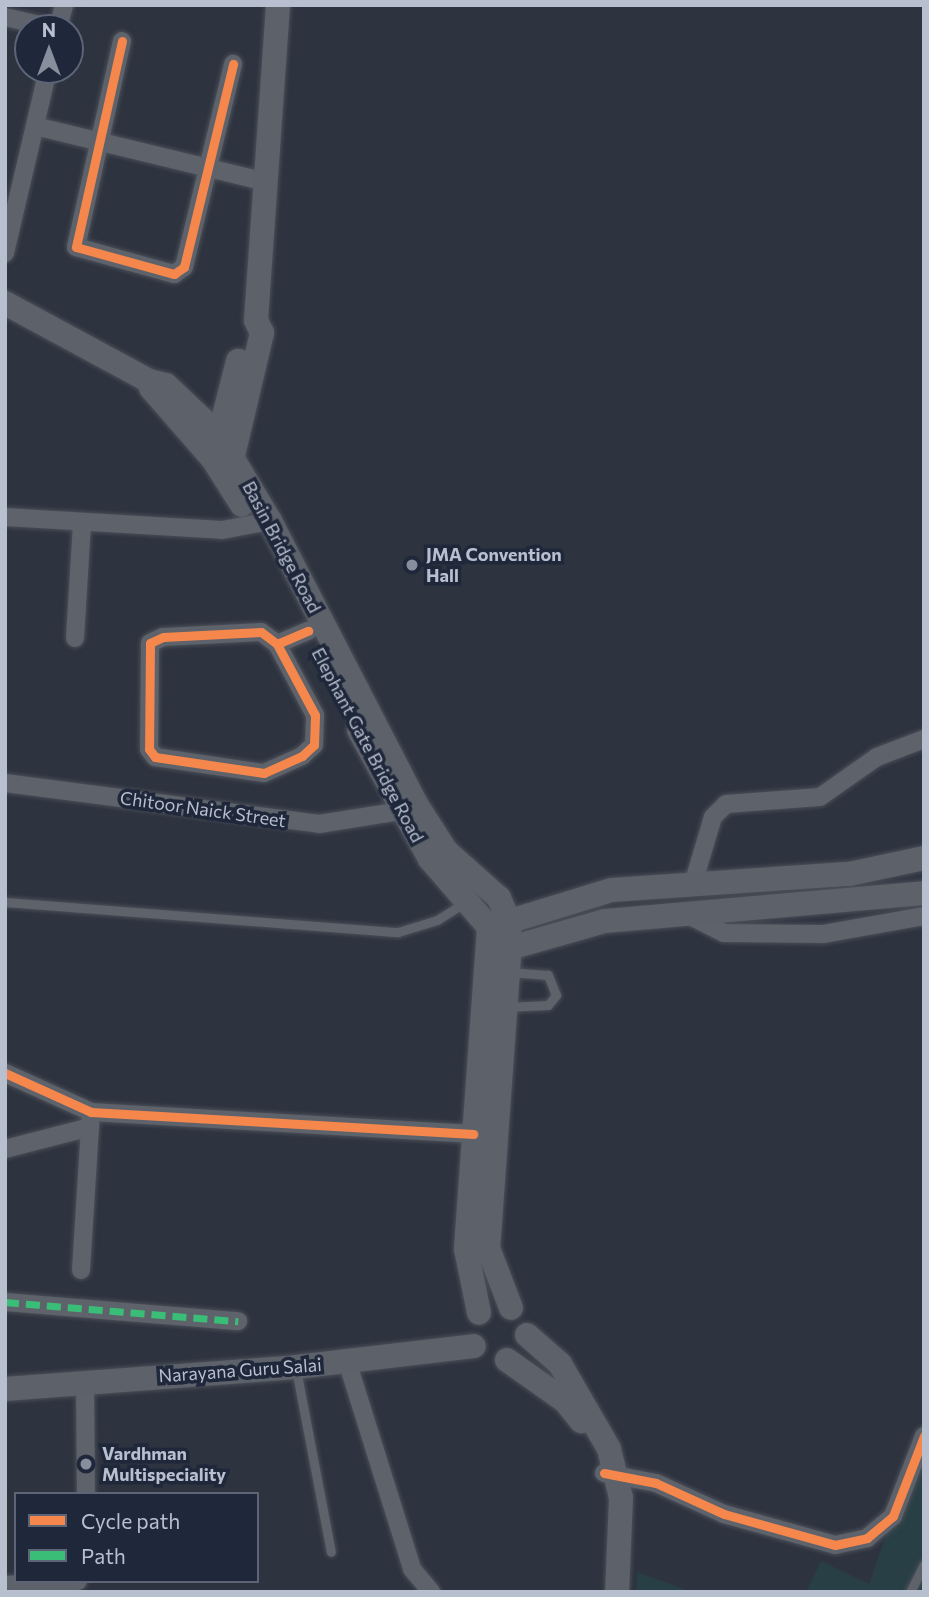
<!DOCTYPE html>
<html>
<head>
<meta charset="utf-8">
<style>
	body { margin:0 }
	#map { position:relative; width:929px; height:1597px; overflow:hidden; background:#2d333f; font-family:Commissioner,sans-serif }
	div>[style] { position:absolute }
	.green>* { inset:0; background:#293f46 }
	.roads { filter:drop-shadow(0 0 2px #4a4e57) drop-shadow(0 0 2px #4a4e57) }
	.lane>* { height:9px; margin:-4.5px; padding:0 4.5px; transform-origin:4.5px; border-radius:4.5px; background:#5e626b }
	.street>* { height:18px; margin:-9px; padding:0 9px; transform-origin:9px; border-radius:9px; background:#5e626b }
	.secondary>* { height:24px; margin:-12px; padding:0 12px; transform-origin:12px; border-radius:12px; background:#5c616a }
	.quiet>* { height:7px; margin-top:-3.5px; transform-origin:0; background:repeating-linear-gradient(90deg,#3abd76 0 14px,transparent 0 21px) }
	.cycleway>* { height:9px; margin:-4.5px; padding:0 4.5px; transform-origin:4.5px; border-radius:4.5px; background:#f5874c }
	.dots>* { width:19px; height:19px; translate:-50% -50%; box-sizing:border-box; border:4px solid #1f283b; border-radius:50% }
	span { translate:-50% -50%; white-space:nowrap; text-align:center; line-height:1.15; -webkit-text-stroke:7px #1f283b; paint-order:stroke }
	.street-label { font-size:18px; color:#b8bfce }
	.poi-label { font-size:18px; color:#b8bfce; font-weight:700 }
	.left { translate:0 -50%; text-align:left }
	.frame { position:absolute; inset:0; border:7px solid #b8bfce; pointer-events:none }
	.legend { position:absolute; left:14px; top:1492px; width:245px; height:91px; box-sizing:border-box; background:#1f283b; border:2px solid #5c6476; margin:0; padding:9px 12px; list-style:none; font-size:21px; color:#b8bfce }
	.legend li { display:flex; align-items:center; gap:14px; height:35px }
	.legend b { width:35px; border:2px solid #5c6476 }
	.north { position:absolute; left:14px; top:14px; width:70px; height:70px; box-sizing:border-box; background:#1f283b; border:2px solid #5c6476; border-radius:50%; rotate:0deg; font-size:19px; font-weight:700; line-height:28px; text-align:center; color:#b8bfce }
	.north::after { content:''; display:block; margin:auto; width:24px; height:32px; background:#878e9c; clip-path:polygon(50% 0,100% 100%,50% 72%,0 100%) }
</style>
</head>
<body>
<div id="map">
	<div class="green">
		<i style="clip-path:polygon(924px 1428px,924px 1592px,806px 1592px,821px 1561px,869px 1584px)"></i>
		<i style="clip-path:polygon(637px 1572px,692px 1592px,636px 1592px)"></i>
	</div>
	<div class="roads">
		<div class="lane">
			<i style="left:5px;top:902px;width:394px;rotate:4.4deg"></i>
			<i style="left:398px;top:932px;width:41px;rotate:-17.1deg"></i>
			<i style="left:437px;top:920px;width:32px;rotate:-32deg"></i>
			<i style="left:506px;top:1007px;width:42px;rotate:-2.7deg"></i>
			<i style="left:548px;top:1005px;width:13px;rotate:-51deg"></i>
			<i style="left:556px;top:995px;width:22px;rotate:-112deg"></i>
			<i style="left:548px;top:975px;width:40px;rotate:-175.7deg"></i>
			<i style="left:296px;top:1369px;width:186px;rotate:79.2deg"></i>
			<i style="left:910px;top:1592px;width:31px;rotate:-63deg"></i>
		</div>
		<div class="street">
			<i style="left:5px;top:17px;width:49px;rotate:12.9deg"></i>
			<i style="left:58px;top:28px;width:24px;rotate:-75deg"></i>
			<i style="left:122px;top:41px;width:211px;rotate:102.6deg"></i>
			<i style="left:76px;top:247px;width:102px;rotate:15.4deg"></i>
			<i style="left:174px;top:274px;width:12px;rotate:-35deg"></i>
			<i style="left:184px;top:267px;width:209px;rotate:-76.4deg"></i>
			<i style="left:35px;top:126px;width:239px;rotate:13.6deg"></i>
			<i style="left:5px;top:253px;width:188px;rotate:-76.8deg"></i>
			<i style="left:5px;top:517px;width:217px;rotate:3.4deg"></i>
			<i style="left:222px;top:530px;width:49px;rotate:-10.6deg"></i>
			<i style="left:75px;top:638px;width:115px;rotate:-86.5deg"></i>
			<i style="left:277px;top:644px;width:20px;rotate:-143deg"></i>
			<i style="left:261px;top:632px;width:98px;rotate:177.1deg"></i>
			<i style="left:163px;top:637px;width:14px;rotate:155deg"></i>
			<i style="left:150px;top:643px;width:106px;rotate:90.5deg"></i>
			<i style="left:149px;top:749px;width:10px;rotate:53deg"></i>
			<i style="left:155px;top:757px;width:110px;rotate:8.4deg"></i>
			<i style="left:264px;top:773px;width:42px;rotate:-24.1deg"></i>
			<i style="left:302px;top:756px;width:16px;rotate:-43deg"></i>
			<i style="left:314px;top:745px;width:30px;rotate:-88deg"></i>
			<i style="left:315px;top:715px;width:81px;rotate:-118.2deg"></i>
			<i style="left:277px;top:644px;width:34px;rotate:-23deg"></i>
			<i style="left:5px;top:783px;width:317px;rotate:7.4deg"></i>
			<i style="left:319px;top:824px;width:82px;rotate:-9.1deg"></i>
			<i style="left:693px;top:884px;width:70px;rotate:-73.4deg"></i>
			<i style="left:713px;top:817px;width:18px;rotate:-45deg"></i>
			<i style="left:726px;top:804px;width:94px;rotate:-4.3deg"></i>
			<i style="left:820px;top:797px;width:70px;rotate:-35.1deg"></i>
			<i style="left:877px;top:757px;width:50px;rotate:-21deg"></i>
			<i style="left:688px;top:915px;width:40px;rotate:26.6deg"></i>
			<i style="left:724px;top:933px;width:99px;rotate:0.6deg"></i>
			<i style="left:823px;top:934px;width:103px;rotate:-10.1deg"></i>
			<i style="left:5px;top:1073px;width:94px;rotate:24.4deg"></i>
			<i style="left:91px;top:1112px;width:383px;rotate:3.3deg"></i>
			<i style="left:5px;top:1149px;width:88px;rotate:-14.5deg"></i>
			<i style="left:81px;top:1270px;width:158px;rotate:-86.4deg"></i>
			<i style="left:5px;top:1302px;width:234px;rotate:4.7deg"></i>
			<i style="left:347px;top:1361px;width:218px;rotate:72.6deg"></i>
			<i style="left:412px;top:1569px;width:30px;rotate:50deg"></i>
			<i style="left:85px;top:1383px;width:111px;rotate:89.5deg"></i>
			<i style="left:604px;top:1473px;width:53px;rotate:10.9deg"></i>
			<i style="left:656px;top:1483px;width:75px;rotate:24.5deg"></i>
			<i style="left:724px;top:1514px;width:115px;rotate:15.6deg"></i>
			<i style="left:835px;top:1545px;width:33px;rotate:-12deg"></i>
			<i style="left:867px;top:1538px;width:34px;rotate:-40deg"></i>
			<i style="left:893px;top:1516px;width:86px;rotate:-68.8deg"></i>
			<i style="left:5px;top:1585px;width:73px;rotate:-3.1deg"></i>
		</div>
		<div class="secondary">
			<i style="left:5px;top:303px;width:164px;rotate:28.4deg"></i>
			<i style="left:149px;top:381px;width:17px;rotate:13deg"></i>
			<i style="left:166px;top:385px;width:71px;rotate:43.3deg"></i>
			<i style="left:218px;top:434px;width:101px;rotate:59.1deg"></i>
			<i style="left:270px;top:521px;width:318px;rotate:62.7deg"></i>
			<i style="left:416px;top:804px;width:56px;rotate:57.4deg"></i>
			<i style="left:446px;top:851px;width:71px;rotate:41.6deg"></i>
			<i style="left:499px;top:898px;width:25px;rotate:67deg"></i>
			<i style="left:509px;top:921px;width:23px;rotate:88deg"></i>
			<i style="left:510px;top:944px;width:305px;rotate:94.1deg"></i>
			<i style="left:488px;top:1248px;width:64px;rotate:69deg"></i>
			<i style="left:151px;top:388px;width:94px;rotate:48.9deg"></i>
			<i style="left:213px;top:459px;width:54px;rotate:57.8deg"></i>
			<i style="left:216px;top:448px;width:90px;rotate:-75.8deg"></i>
			<i style="left:231px;top:464px;width:135px;rotate:-76.7deg"></i>
			<i style="left:262px;top:333px;width:14px;rotate:-115deg"></i>
			<i style="left:256px;top:320px;width:316px;rotate:-86deg"></i>
			<i style="left:359px;top:730px;width:147px;rotate:61.2deg"></i>
			<i style="left:430px;top:859px;width:90px;rotate:49.1deg"></i>
			<i style="left:489px;top:927px;width:323px;rotate:94.1deg"></i>
			<i style="left:466px;top:1249px;width:65px;rotate:78.5deg"></i>
			<i style="left:494px;top:926px;width:123px;rotate:-17deg"></i>
			<i style="left:612px;top:890px;width:238px;rotate:-3.9deg"></i>
			<i style="left:849px;top:874px;width:77px;rotate:-12deg"></i>
			<i style="left:496px;top:952px;width:113px;rotate:-15.9deg"></i>
			<i style="left:605px;top:921px;width:320px;rotate:-5deg"></i>
			<i style="left:527px;top:1335px;width:44px;rotate:41.3deg"></i>
			<i style="left:560px;top:1364px;width:98px;rotate:60deg"></i>
			<i style="left:609px;top:1449px;width:50px;rotate:76.2deg"></i>
			<i style="left:621px;top:1498px;width:94px;rotate:92.4deg"></i>
			<i style="left:507px;top:1360px;width:71px;rotate:35.3deg"></i>
			<i style="left:565px;top:1401px;width:26px;rotate:51deg"></i>
			<i style="left:5px;top:1389px;width:292px;rotate:-4.3deg"></i>
			<i style="left:296px;top:1367px;width:179px;rotate:-6.7deg"></i>
		</div>
	</div>
	<div class="quiet">
		<i style="left:5px;top:1302px;width:234px;rotate:4.7deg"></i>
	</div>
	<div class="cycleway">
		<i style="left:122px;top:41px;width:211px;rotate:102.6deg"></i>
		<i style="left:76px;top:247px;width:102px;rotate:15.4deg"></i>
		<i style="left:174px;top:274px;width:12px;rotate:-35deg"></i>
		<i style="left:184px;top:267px;width:209px;rotate:-76.4deg"></i>
		<i style="left:277px;top:644px;width:20px;rotate:-143deg"></i>
		<i style="left:261px;top:632px;width:98px;rotate:177.1deg"></i>
		<i style="left:163px;top:637px;width:14px;rotate:155deg"></i>
		<i style="left:150px;top:643px;width:106px;rotate:90.5deg"></i>
		<i style="left:149px;top:749px;width:10px;rotate:53deg"></i>
		<i style="left:155px;top:757px;width:110px;rotate:8.4deg"></i>
		<i style="left:264px;top:773px;width:42px;rotate:-24.1deg"></i>
		<i style="left:302px;top:756px;width:16px;rotate:-43deg"></i>
		<i style="left:314px;top:745px;width:30px;rotate:-88deg"></i>
		<i style="left:315px;top:715px;width:81px;rotate:-118.2deg"></i>
		<i style="left:277px;top:644px;width:34px;rotate:-23deg"></i>
		<i style="left:5px;top:1073px;width:94px;rotate:24.4deg"></i>
		<i style="left:91px;top:1112px;width:383px;rotate:3.3deg"></i>
		<i style="left:604px;top:1473px;width:53px;rotate:10.9deg"></i>
		<i style="left:656px;top:1483px;width:75px;rotate:24.5deg"></i>
		<i style="left:724px;top:1514px;width:115px;rotate:15.6deg"></i>
		<i style="left:835px;top:1545px;width:33px;rotate:-12deg"></i>
		<i style="left:867px;top:1538px;width:34px;rotate:-40deg"></i>
		<i style="left:893px;top:1516px;width:86px;rotate:-68.8deg"></i>
	</div>
	<div class="dots">
		<i style="left:412px;top:565px;background:#878e9c"></i>
		<i style="left:86px;top:1464px;background:#878e9c"></i>
	</div>
	<div class="street-label">
		<span style="left:282px;top:547px;rotate:62deg">Basin Bridge Road</span>
		<span style="left:368px;top:745px;rotate:62deg">Elephant Gate Bridge Road</span>
		<span style="left:203px;top:809px;rotate:8deg">Chitoor Naick Street</span>
		<span style="left:240px;top:1370px;rotate:-4deg">Narayana Guru Salai</span>
	</div>
	<div class="poi-label">
		<span class="left" style="left:426px;top:565px">JMA Convention<br>Hall</span>
		<span class="left" style="left:102px;top:1464px">Vardhman<br>Multispeciality</span>
	</div>
	<div class="frame"></div>
	<ul class="legend">
	<li><b style="height:9px;background:#f5874c"></b>Cycle path</li>
	<li><b style="height:9px;background:#3abd76"></b>Path</li>
	</ul>
	<div class="north">N</div>
</div>
</body>
</html>
